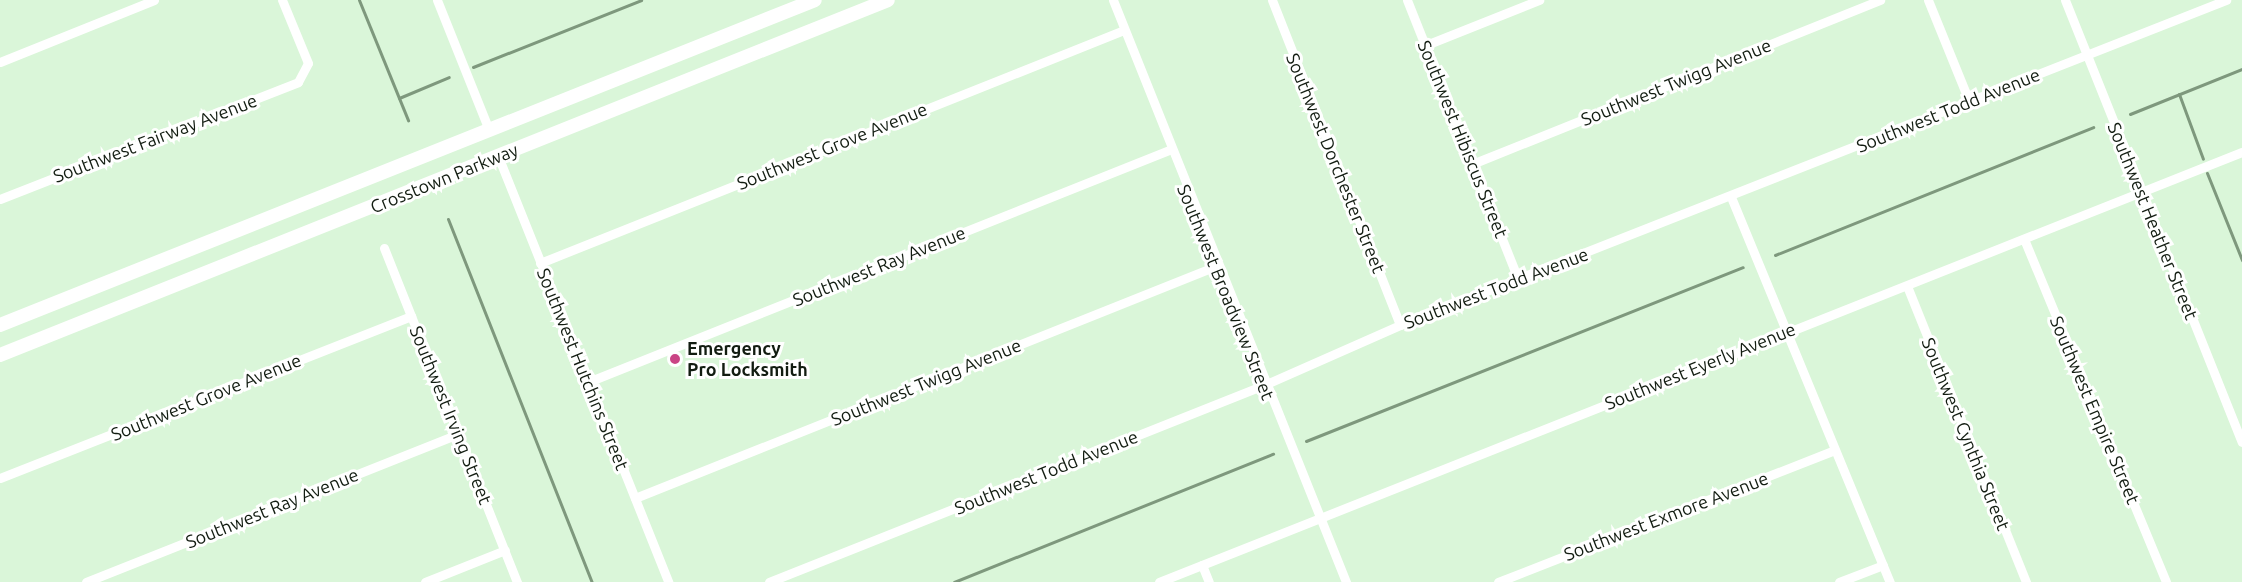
<!DOCTYPE html>
<html>
<head>
<meta charset="utf-8">
<style>
	body { margin:0 }
	#map { position:relative; width:2242px; height:582px; overflow:hidden; background:#daf6d9; font-family:Ubuntu,sans-serif }
	div>[style] { position:absolute }
	.stream>* { height:3px; margin:-1.5px; padding:0 1.5px; transform-origin:1.5px; border-radius:1.5px; background:#7e987d }
	.minor>* { height:9px; margin:-4.5px; padding:0 4.5px; transform-origin:4.5px; border-radius:4.5px; background:#fff }
	.secondary>* { height:14px; margin:-7px; padding:0 7px; transform-origin:7px; border-radius:7px; background:#fff }
	.dots>* { width:16px; height:16px; translate:-50% -50%; box-sizing:border-box; border:3px solid #fff; border-radius:50% }
	span { translate:-50% -50%; white-space:nowrap; text-align:center; line-height:1.15; -webkit-text-stroke:6px #fff; paint-order:stroke }
	.street-label { font-size:18px; color:#121c11 }
	.poi-label { font-size:18px; color:#121c11; font-weight:700 }
	.left { translate:0 -50%; text-align:left }
</style>
</head>
<body>
<div id="map">
	<div class="stream">
		<i style="left:359px;top:0;width:130px;rotate:67.8deg"></i>
		<i style="left:473px;top:67px;width:181px;rotate:-21.7deg"></i>
		<i style="left:2179px;top:94px;width:69px;rotate:69.7deg"></i>
		<i style="left:399px;top:98px;width:54px;rotate:-22.8deg"></i>
		<i style="left:2130px;top:114px;width:121px;rotate:-21.9deg"></i>
		<i style="left:2207px;top:173px;width:94px;rotate:68.1deg"></i>
		<i style="left:448px;top:219px;width:391px;rotate:68.4deg"></i>
		<i style="left:1775px;top:255px;width:343px;rotate:-21.9deg"></i>
		<i style="left:1306px;top:441px;width:470px;rotate:-21.7deg"></i>
		<i style="left:954px;top:582px;width:344px;rotate:-21.9deg"></i>
	</div>
	<div class="minor">
		<i style="left:437px;top:0;width:140px;rotate:68.2deg"></i>
		<i style="left:1113px;top:0;width:627px;rotate:68.18deg"></i>
		<i style="left:1272px;top:0;width:349px;rotate:68.5deg"></i>
		<i style="left:1407px;top:0;width:300px;rotate:68.3deg"></i>
		<i style="left:1928px;top:0;width:109px;rotate:67.9deg"></i>
		<i style="left:2065px;top:0;width:476px;rotate:68.2deg"></i>
		<i style="left:1426px;top:45px;width:122px;rotate:-21.7deg"></i>
		<i style="left:0;top:62px;width:166px;rotate:-21.9deg"></i>
		<i style="left:498px;top:156px;width:459px;rotate:68.2deg"></i>
		<i style="left:1472px;top:164px;width:440px;rotate:-21.9deg"></i>
		<i style="left:1731px;top:197px;width:417px;rotate:67.6deg"></i>
		<i style="left:0;top:199px;width:320px;rotate:-21.4deg"></i>
		<i style="left:298px;top:82px;width:21px;rotate:-62deg"></i>
		<i style="left:308px;top:63px;width:68px;rotate:-112.4deg"></i>
		<i style="left:2024px;top:239px;width:371px;rotate:67.5deg"></i>
		<i style="left:384px;top:248px;width:360px;rotate:68.3deg"></i>
		<i style="left:540px;top:263px;width:629px;rotate:-21.75deg"></i>
		<i style="left:1907px;top:286px;width:319px;rotate:68.1deg"></i>
		<i style="left:588px;top:382px;width:626px;rotate:-21.77deg"></i>
		<i style="left:0;top:478px;width:442px;rotate:-21.5deg"></i>
		<i style="left:635px;top:498px;width:626px;rotate:-21.77deg"></i>
		<i style="left:1202px;top:565px;width:18px;rotate:68deg"></i>
		<i style="left:86px;top:582px;width:400px;rotate:-21.7deg"></i>
		<i style="left:425px;top:582px;width:86px;rotate:-21.8deg"></i>
		<i style="left:769px;top:582px;width:533px;rotate:-21.7deg"></i>
		<i style="left:1264px;top:385px;width:149px;rotate:-23.8deg"></i>
		<i style="left:1400px;top:325px;width:888px;rotate:-21.48deg"></i>
		<i style="left:1159px;top:582px;width:1165px;rotate:-21.66deg"></i>
		<i style="left:1498px;top:582px;width:361px;rotate:-21.4deg"></i>
		<i style="left:1839px;top:582px;width:47px;rotate:-21.1deg"></i>
	</div>
	<div class="secondary">
		<i style="left:0;top:325px;width:877px;rotate:-21.74deg"></i>
		<i style="left:0;top:355px;width:956px;rotate:-21.79deg"></i>
	</div>
	<div class="dots">
		<i style="left:675px;top:359px;background:#ca4485"></i>
	</div>
	<div class="street-label">
		<span style="left:1676px;top:82px;rotate:-22deg">Southwest Twigg Avenue</span>
		<span style="left:1948px;top:110px;rotate:-22deg">Southwest Todd Avenue</span>
		<span style="left:155px;top:138px;rotate:-21deg">Southwest Fairway Avenue</span>
		<span style="left:1463px;top:139px;rotate:68deg">Southwest Hibiscus Street</span>
		<span style="left:832px;top:146px;rotate:-22deg">Southwest Grove Avenue</span>
		<span style="left:1336px;top:163px;rotate:68deg">Southwest Dorchester Street</span>
		<span style="left:444px;top:178px;rotate:-22deg">Crosstown Parkway</span>
		<span style="left:2153px;top:221px;rotate:68deg">Southwest Heather Street</span>
		<span style="left:879px;top:266px;rotate:-22deg">Southwest Ray Avenue</span>
		<span style="left:1496px;top:288px;rotate:-21deg">Southwest Todd Avenue</span>
		<span style="left:1226px;top:292px;rotate:68deg">Southwest Broadview Street</span>
		<span style="left:1700px;top:366px;rotate:-22deg">Southwest Eyerly Avenue</span>
		<span style="left:583px;top:369px;rotate:68deg">Southwest Hutchins Street</span>
		<span style="left:926px;top:382px;rotate:-22deg">Southwest Twigg Avenue</span>
		<span style="left:206px;top:397px;rotate:-22deg">Southwest Grove Avenue</span>
		<span style="left:2095px;top:410px;rotate:67deg">Southwest Empire Street</span>
		<span style="left:451px;top:415px;rotate:68deg">Southwest Irving Street</span>
		<span style="left:1966px;top:434px;rotate:68deg">Southwest Cynthia Street</span>
		<span style="left:1046px;top:472px;rotate:-22deg">Southwest Todd Avenue</span>
		<span style="left:272px;top:508px;rotate:-22deg">Southwest Ray Avenue</span>
		<span style="left:1666px;top:516px;rotate:-21deg">Southwest Exmore Avenue</span>
	</div>
	<div class="poi-label">
		<span class="left" style="left:687px;top:359px">Emergency<br>Pro Locksmith</span>
	</div>
</div>
</body>
</html>
